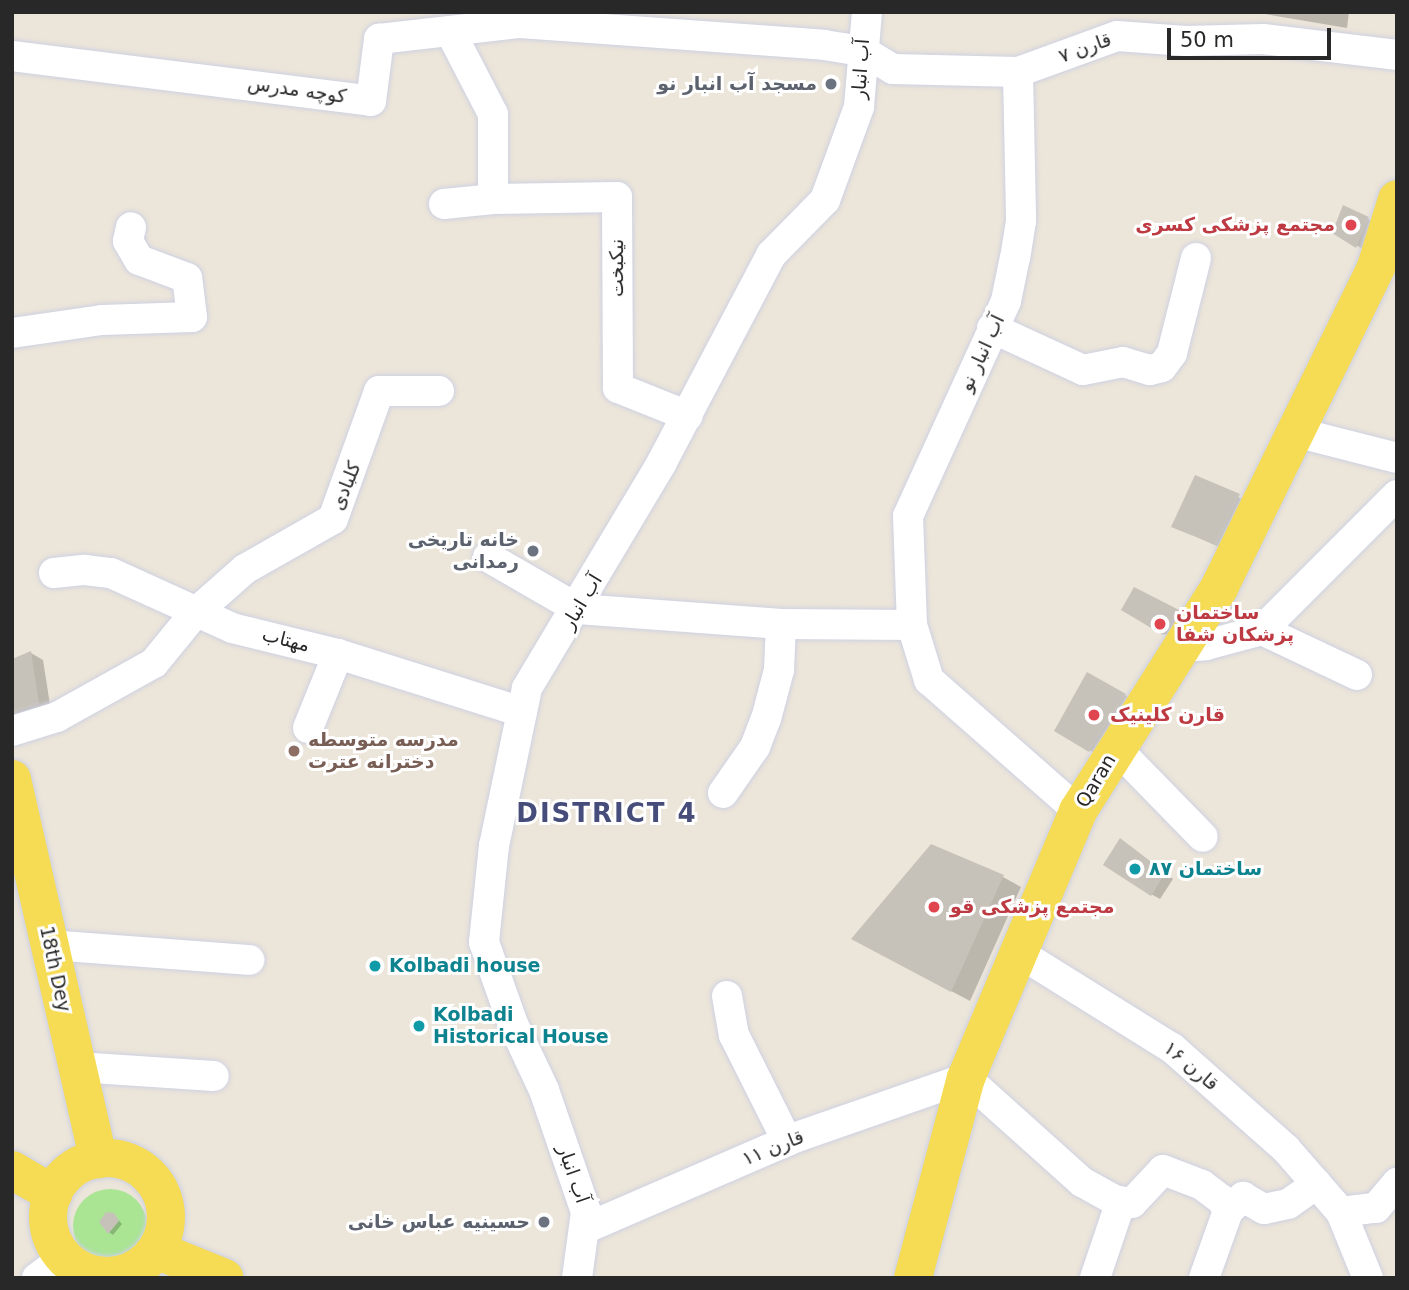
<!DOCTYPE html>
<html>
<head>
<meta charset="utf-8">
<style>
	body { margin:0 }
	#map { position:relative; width:1409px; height:1290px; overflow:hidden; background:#ece5d9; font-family:"DejaVu Sans",Vazirmatn,sans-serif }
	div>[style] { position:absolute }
	.green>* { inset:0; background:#a9e593 }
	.round { border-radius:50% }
	.shadow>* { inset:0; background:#0003 }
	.building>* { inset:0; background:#c7c2b9 }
	.roads { filter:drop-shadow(0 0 2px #ced1e2) drop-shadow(0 0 2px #ced1e2) }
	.minor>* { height:30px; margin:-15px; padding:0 15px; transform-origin:15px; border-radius:15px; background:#fff }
	.major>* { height:38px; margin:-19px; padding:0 19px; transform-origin:19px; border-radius:19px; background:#f6dc54 }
	.major>.ring { margin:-19px; padding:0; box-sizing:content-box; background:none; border:38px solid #f6dc54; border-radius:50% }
	.dots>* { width:19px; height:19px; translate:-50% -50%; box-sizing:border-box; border:4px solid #fff; border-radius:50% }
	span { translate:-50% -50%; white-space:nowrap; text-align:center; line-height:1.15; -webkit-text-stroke:6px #fff; paint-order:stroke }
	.street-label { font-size:19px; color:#282828 }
	.worship-label { font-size:19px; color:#5b616d; font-weight:700 }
	.right { translate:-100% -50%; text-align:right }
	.health-label { font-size:19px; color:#be3a42; font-weight:700 }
	.left { translate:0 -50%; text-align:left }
	.education-label { font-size:19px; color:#785e54; font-weight:700 }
	.culture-label { font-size:19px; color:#0d838f; font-weight:700 }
	.district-label { font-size:26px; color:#474d7b; font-weight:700; letter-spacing:2px }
	.frame { position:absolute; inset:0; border:14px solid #282828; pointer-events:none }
	.scale { position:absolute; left:1167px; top:28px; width:164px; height:32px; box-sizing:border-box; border:4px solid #282828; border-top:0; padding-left:9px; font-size:21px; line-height:24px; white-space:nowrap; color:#282828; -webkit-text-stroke:5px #fff; paint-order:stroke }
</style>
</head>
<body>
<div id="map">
	<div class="green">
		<i class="round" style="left:73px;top:1189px;width:74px;height:74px"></i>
	</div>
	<div class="shadow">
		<i style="clip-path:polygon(1253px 12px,1349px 12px,1347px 28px)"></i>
		<i style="clip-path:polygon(1368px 219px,1377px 224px,1366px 251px,1334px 232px)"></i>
		<i style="clip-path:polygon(1196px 478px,1253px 504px,1230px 552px,1173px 526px)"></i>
		<i style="clip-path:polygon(1134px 590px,1187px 617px,1173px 639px,1123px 610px)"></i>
		<i style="clip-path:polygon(31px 653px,43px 660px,51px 711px,12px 726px,12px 661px)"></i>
		<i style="clip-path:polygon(1087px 674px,1139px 703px,1104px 759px,1056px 730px)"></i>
		<i style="clip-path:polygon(1129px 845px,1173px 879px,1160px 899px,1151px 894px)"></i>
		<i style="clip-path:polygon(1003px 877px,1021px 887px,970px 1001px,872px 949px)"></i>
		<i style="clip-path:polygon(113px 1214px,122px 1224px,113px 1235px,109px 1232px)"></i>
	</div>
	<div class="building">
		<i style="clip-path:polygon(1343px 205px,1369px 217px,1356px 248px,1332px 233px)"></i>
		<i style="clip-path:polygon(1195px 475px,1240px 494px,1216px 545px,1171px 527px)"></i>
		<i style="clip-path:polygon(1134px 587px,1179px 610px,1163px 635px,1121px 610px)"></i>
		<i style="clip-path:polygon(31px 651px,39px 704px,12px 713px,12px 659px)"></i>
		<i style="clip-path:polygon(1087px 672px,1126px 694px,1089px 752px,1054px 731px)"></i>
		<i style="clip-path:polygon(1120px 838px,1165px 873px,1151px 896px,1103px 865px)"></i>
		<i style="clip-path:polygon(931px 844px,1004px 875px,951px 992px,851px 939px)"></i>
		<i style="clip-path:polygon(106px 1212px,114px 1213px,119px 1221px,108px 1234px,99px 1222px)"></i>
	</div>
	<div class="roads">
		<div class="minor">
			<i style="left:450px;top:31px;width:93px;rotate:62.6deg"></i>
			<i style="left:493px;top:114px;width:85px;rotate:90deg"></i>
			<i style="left:12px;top:56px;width:362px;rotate:7.1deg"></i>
			<i style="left:371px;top:101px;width:63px;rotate:-82.6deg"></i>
			<i style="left:379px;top:39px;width:142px;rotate:-6.5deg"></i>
			<i style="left:520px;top:23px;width:305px;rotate:4.1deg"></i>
			<i style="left:824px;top:45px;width:39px;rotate:9deg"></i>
			<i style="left:863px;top:51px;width:35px;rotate:31deg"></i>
			<i style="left:893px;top:69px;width:125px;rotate:1.4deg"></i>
			<i style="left:1018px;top:72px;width:105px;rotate:-20deg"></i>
			<i style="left:1117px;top:36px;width:69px;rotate:4.1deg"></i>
			<i style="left:1186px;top:41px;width:77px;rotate:-1.5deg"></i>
			<i style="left:1263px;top:39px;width:135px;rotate:6.8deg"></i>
			<i style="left:1018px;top:72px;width:149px;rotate:88.8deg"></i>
			<i style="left:1021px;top:221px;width:36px;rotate:99deg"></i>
			<i style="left:1015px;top:257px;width:45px;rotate:101.6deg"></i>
			<i style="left:1006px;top:301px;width:236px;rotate:114.5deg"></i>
			<i style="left:908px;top:516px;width:109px;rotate:87.9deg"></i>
			<i style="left:912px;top:625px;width:58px;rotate:72.8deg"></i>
			<i style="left:929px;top:680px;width:198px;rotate:41.3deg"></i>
			<i style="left:444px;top:204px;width:49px;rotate:-5.8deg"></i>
			<i style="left:493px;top:199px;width:124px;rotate:-0.9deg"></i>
			<i style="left:617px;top:197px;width:191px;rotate:89.7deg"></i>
			<i style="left:618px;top:388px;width:75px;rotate:21.8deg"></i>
			<i style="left:992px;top:328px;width:100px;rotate:24.8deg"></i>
			<i style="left:1083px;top:370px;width:41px;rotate:-11.3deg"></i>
			<i style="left:1123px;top:362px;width:28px;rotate:17deg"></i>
			<i style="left:1150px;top:370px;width:12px;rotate:-14deg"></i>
			<i style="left:1162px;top:367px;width:17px;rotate:-54deg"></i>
			<i style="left:1172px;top:353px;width:98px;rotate:-75.8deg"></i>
			<i style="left:12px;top:333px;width:91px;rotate:-8.2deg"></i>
			<i style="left:102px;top:320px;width:90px;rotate:-1.9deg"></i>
			<i style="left:192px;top:317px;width:39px;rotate:-97deg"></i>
			<i style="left:187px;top:278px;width:51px;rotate:-159.4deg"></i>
			<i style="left:139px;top:260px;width:22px;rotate:-120deg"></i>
			<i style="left:128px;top:241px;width:14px;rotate:-78deg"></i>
			<i style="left:1299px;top:433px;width:101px;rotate:14.3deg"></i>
			<i style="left:488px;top:557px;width:104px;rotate:30deg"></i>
			<i style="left:578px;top:609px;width:204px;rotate:4.2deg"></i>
			<i style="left:781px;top:624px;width:131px;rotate:0.4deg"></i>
			<i style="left:54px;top:573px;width:31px;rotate:-6deg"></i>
			<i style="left:85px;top:570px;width:26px;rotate:7deg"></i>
			<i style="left:111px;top:573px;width:133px;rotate:24.4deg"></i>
			<i style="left:232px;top:628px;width:109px;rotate:13.8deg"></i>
			<i style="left:338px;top:654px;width:193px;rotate:17.5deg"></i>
			<i style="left:1262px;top:630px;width:105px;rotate:25.3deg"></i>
			<i style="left:1180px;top:647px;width:26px;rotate:-4deg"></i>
			<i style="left:1206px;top:645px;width:58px;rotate:-15deg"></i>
			<i style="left:1262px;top:630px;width:191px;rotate:-45deg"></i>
			<i style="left:308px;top:728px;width:80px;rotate:-67.9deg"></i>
			<i style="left:12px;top:731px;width:47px;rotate:-17.3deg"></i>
			<i style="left:57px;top:717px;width:111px;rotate:-29.1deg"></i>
			<i style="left:154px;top:663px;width:63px;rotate:-50.8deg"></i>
			<i style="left:194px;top:614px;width:68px;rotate:-41.4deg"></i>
			<i style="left:245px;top:569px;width:101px;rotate:-29.6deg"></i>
			<i style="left:333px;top:519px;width:136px;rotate:-70.2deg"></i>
			<i style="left:379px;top:391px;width:60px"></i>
			<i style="left:1116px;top:748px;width:124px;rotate:45.7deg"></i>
			<i style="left:723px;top:793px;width:56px;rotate:-55.2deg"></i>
			<i style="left:755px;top:747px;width:30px;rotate:-69deg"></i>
			<i style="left:766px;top:719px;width:51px;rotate:-75.1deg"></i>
			<i style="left:779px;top:670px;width:46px;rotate:-87.5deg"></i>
			<i style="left:50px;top:945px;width:200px;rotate:4.3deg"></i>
			<i style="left:1016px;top:951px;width:184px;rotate:31.9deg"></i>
			<i style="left:1172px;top:1048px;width:152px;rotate:41.5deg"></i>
			<i style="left:1286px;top:1149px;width:84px;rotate:48.9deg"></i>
			<i style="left:1341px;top:1212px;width:71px;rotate:67.8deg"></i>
			<i style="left:727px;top:996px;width:40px;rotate:80deg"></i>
			<i style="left:734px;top:1035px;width:119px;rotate:63.4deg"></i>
			<i style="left:77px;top:1067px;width:137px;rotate:3.8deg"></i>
			<i style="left:1228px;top:1211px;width:21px;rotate:-43deg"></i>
			<i style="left:1243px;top:1197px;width:24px;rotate:30deg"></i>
			<i style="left:1264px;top:1209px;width:25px;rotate:-12deg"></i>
			<i style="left:1288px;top:1204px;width:35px;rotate:-35deg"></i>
			<i style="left:1341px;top:1212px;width:35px;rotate:-7deg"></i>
			<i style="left:1376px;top:1208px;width:33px;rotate:-50deg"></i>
			<i style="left:584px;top:1229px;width:229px;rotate:-23.4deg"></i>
			<i style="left:794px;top:1138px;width:182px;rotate:-19.2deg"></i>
			<i style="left:966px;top:1078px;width:156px;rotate:41.9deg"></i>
			<i style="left:1082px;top:1182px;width:39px;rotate:29deg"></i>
			<i style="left:1116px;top:1201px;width:16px;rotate:7deg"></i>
			<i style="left:1132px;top:1203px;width:45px;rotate:-46.8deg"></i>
			<i style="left:1163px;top:1170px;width:42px;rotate:21deg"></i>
			<i style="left:1202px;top:1185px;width:25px;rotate:37deg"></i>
			<i style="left:1222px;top:1200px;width:13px;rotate:61deg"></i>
			<i style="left:37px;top:1278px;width:34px;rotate:-37deg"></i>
			<i style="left:577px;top:1278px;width:67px;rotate:-82.2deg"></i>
			<i style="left:586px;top:1212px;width:129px;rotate:-109deg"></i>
			<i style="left:544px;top:1090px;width:73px;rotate:-115.2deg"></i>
			<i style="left:513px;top:1024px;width:87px;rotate:-109.5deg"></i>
			<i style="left:484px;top:942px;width:97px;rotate:-84.1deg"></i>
			<i style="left:494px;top:846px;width:161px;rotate:-78.2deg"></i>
			<i style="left:527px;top:688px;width:263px;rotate:-59.1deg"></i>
			<i style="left:662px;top:462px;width:234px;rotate:-62.2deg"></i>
			<i style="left:771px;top:255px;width:77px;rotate:-45.5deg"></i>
			<i style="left:825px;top:200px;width:99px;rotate:-69.9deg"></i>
			<i style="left:859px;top:107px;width:95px;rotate:-85.2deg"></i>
			<i style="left:1095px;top:1278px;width:81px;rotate:-71.3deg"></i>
			<i style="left:1204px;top:1278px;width:71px;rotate:-70.3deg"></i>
		</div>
		<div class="major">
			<i style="left:12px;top:779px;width:390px;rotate:77.2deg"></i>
			<i class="ring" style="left:48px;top:1158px;width:80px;height:80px"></i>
			<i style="left:12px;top:1170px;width:48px;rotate:30.3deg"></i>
			<i style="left:156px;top:1250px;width:74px;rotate:22.1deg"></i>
			<i style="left:913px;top:1278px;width:207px;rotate:-75.2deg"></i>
			<i style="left:966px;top:1078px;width:290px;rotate:-67.2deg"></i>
			<i style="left:1078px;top:811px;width:264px;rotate:-57.7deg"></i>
			<i style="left:1219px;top:588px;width:357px;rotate:-63.9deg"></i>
			<i style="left:1376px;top:267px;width:71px;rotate:-72.8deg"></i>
		</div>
	</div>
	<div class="dots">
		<i style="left:831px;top:84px;background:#6b7280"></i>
		<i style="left:1351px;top:225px;background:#e0444e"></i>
		<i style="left:533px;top:551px;background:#6b7280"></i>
		<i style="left:1160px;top:624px;background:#e0444e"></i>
		<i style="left:1094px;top:715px;background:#e0444e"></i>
		<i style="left:294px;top:751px;background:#8d6e63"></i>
		<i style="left:1135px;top:869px;background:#0f9aa8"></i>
		<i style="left:934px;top:907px;background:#e0444e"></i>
		<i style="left:375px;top:966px;background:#0f9aa8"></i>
		<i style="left:419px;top:1026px;background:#0f9aa8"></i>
		<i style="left:544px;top:1222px;background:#6b7280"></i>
	</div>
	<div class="street-label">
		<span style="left:1085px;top:48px;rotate:-20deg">قارن ٧</span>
		<span style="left:861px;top:69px;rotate:-86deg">آب انبار</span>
		<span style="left:297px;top:90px;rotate:8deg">کوچه مدرس</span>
		<span style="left:617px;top:268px;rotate:-90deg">نیکبخت</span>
		<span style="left:982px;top:353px;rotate:-65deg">آب انبار نو</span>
		<span style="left:346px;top:486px;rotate:-68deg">کلبادی</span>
		<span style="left:582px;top:602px;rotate:-59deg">آب انبار</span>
		<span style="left:286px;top:640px;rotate:14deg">مهتاب</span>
		<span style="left:1096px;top:781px;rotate:-59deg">Qaran</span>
		<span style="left:55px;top:969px;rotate:78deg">18th Dey</span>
		<span style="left:1191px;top:1066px;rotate:40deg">قارن ۱۶</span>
		<span style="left:773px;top:1148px;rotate:-22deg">قارن ۱۱</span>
		<span style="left:573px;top:1174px;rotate:71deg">آب انبار</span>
	</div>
	<div class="worship-label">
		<span class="right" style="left:817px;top:84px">مسجد آب انبار نو</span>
		<span class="right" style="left:519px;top:551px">خانه تاریخی<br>رمدانی</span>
		<span class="right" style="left:530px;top:1222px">حسینیه عباس خانی</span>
	</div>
	<div class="health-label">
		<span class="right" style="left:1335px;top:225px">مجتمع پزشکی کسری</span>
		<span class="left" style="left:1176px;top:624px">ساختمان<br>پزشکان شفا</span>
		<span class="left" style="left:1110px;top:715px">قارن کلینیک</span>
		<span class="left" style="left:950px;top:907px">مجتمع پزشکی قو</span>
	</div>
	<div class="education-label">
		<span class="left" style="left:308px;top:751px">مدرسه متوسطه<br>دخترانه عترت</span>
	</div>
	<div class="culture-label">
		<span class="left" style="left:1149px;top:869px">ساختمان ٨٧</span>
		<span class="left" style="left:389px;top:966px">Kolbadi house</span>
		<span class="left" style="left:433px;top:1026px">Kolbadi<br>Historical House</span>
	</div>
	<div class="district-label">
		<span style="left:607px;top:814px">DISTRICT 4</span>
	</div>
	<div class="frame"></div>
	<div class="scale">50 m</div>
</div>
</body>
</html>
